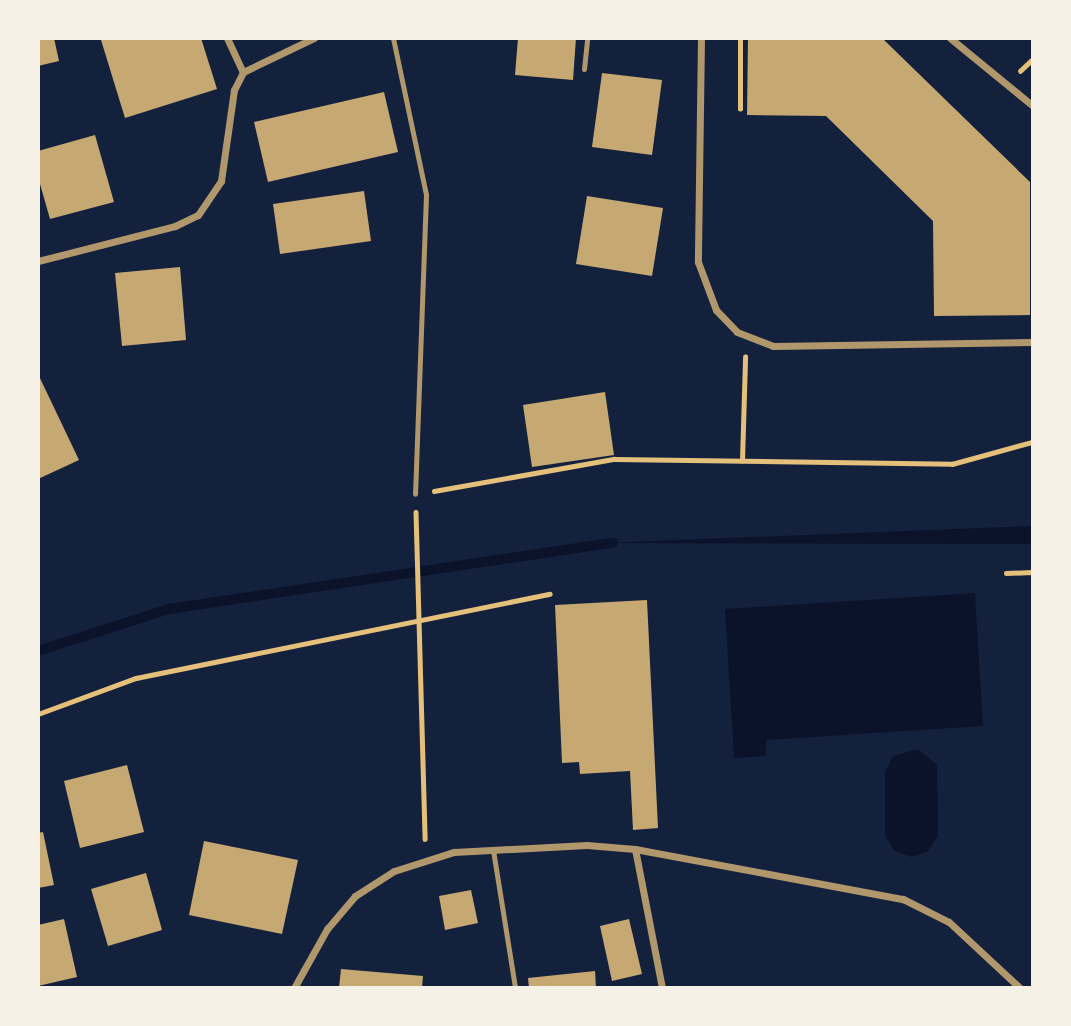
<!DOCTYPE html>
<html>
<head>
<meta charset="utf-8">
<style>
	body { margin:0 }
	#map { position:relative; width:1071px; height:1026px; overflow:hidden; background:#14213d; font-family:"Titillium Web",sans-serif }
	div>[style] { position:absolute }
	.water>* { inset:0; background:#0b132b }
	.stream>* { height:10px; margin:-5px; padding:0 5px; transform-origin:5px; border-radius:5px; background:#0b132b }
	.building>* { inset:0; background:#c6a872 }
	.path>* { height:4.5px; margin:-2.25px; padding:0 2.25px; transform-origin:2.25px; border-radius:2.25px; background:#e5c07b }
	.service>* { height:5px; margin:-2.5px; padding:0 2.5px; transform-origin:2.5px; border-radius:2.5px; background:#b1986c }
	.minor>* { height:7px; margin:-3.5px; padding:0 3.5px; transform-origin:3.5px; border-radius:3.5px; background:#b1986c }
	span { translate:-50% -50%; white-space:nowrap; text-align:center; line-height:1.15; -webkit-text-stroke:7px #f6f1e7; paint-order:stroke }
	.frame { position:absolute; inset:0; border:40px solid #f6f1e7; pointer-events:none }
</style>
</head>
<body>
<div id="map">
	<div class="water">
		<i style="clip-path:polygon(1032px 526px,1032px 544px,1022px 544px,601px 543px)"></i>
		<i style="clip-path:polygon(975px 593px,983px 726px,766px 740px,766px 756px,734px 758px,725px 609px)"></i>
		<i style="clip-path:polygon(918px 749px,937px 765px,938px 836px,928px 851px,912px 857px,894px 851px,885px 835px,885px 772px,893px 756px)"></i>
	</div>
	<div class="stream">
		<i style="left:38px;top:651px;width:138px;rotate:-17.8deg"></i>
		<i style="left:169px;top:609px;width:449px;rotate:-8.5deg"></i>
	</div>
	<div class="building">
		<i style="clip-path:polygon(38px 38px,54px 38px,59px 61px,38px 66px)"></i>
		<i style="clip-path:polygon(201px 38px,217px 89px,125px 118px,101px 40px)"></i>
		<i style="clip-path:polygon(518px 38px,576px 38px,573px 80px,515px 75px)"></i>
		<i style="clip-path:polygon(748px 38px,882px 38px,1030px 182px,1030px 315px,934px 316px,933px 221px,826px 116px,747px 115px)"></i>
		<i style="clip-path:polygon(602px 73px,662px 80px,652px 155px,592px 147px)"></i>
		<i style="clip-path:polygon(384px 92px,398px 152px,268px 182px,254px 122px)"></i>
		<i style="clip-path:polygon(95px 135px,114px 202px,50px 219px,38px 177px,38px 151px)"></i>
		<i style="clip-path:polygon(364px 191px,371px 241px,280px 254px,273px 204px)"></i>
		<i style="clip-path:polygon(587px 196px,663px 208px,652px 276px,576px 264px)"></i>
		<i style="clip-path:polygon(180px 267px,186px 340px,122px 346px,115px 273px)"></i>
		<i style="clip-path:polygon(38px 374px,79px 460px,38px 479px)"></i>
		<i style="clip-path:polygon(605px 392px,614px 455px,532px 467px,523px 405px)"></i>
		<i style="clip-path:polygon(647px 600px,658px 828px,633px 830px,630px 771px,580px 774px,579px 762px,562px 763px,555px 605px)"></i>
		<i style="clip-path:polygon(127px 765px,144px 832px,80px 848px,64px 781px)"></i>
		<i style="clip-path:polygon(43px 832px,54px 885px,38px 888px,38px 833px)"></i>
		<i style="clip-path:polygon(204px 841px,298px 860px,282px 934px,189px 915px)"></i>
		<i style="clip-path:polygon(146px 873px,162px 930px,108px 946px,91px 889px)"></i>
		<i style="clip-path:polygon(471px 890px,478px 923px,445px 930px,439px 896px)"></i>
		<i style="clip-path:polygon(64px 919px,77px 977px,38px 986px,38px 925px)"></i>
		<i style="clip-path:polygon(629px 919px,642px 974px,612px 981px,600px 926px)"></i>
		<i style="clip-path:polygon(341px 969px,423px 976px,422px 988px,339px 988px)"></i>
		<i style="clip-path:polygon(595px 971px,596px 988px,529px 988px,528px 978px)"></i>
	</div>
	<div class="path">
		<i style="left:1020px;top:71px;width:16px;rotate:-43deg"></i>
		<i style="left:740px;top:109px;width:71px;rotate:-90deg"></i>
		<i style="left:742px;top:461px;width:104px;rotate:-88.3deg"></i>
		<i style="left:434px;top:491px;width:183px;rotate:-10.1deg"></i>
		<i style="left:614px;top:459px;width:338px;rotate:0.8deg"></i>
		<i style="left:952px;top:464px;width:83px;rotate:-15.4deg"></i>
		<i style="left:416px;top:512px;width:327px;rotate:88.4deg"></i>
		<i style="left:1006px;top:573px;width:26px;rotate:-2deg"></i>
		<i style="left:38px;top:714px;width:104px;rotate:-20.2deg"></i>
		<i style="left:136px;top:678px;width:422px;rotate:-11.5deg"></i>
	</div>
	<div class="service">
		<i style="left:393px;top:38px;width:160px;rotate:78.1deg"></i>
		<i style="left:426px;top:195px;width:299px;rotate:92.1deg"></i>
		<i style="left:584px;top:69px;width:31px;rotate:-84deg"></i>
		<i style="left:493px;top:850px;width:140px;rotate:80.9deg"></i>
	</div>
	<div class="minor">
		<i style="left:227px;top:38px;width:38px;rotate:65deg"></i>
		<i style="left:701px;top:38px;width:224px;rotate:90.8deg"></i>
		<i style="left:698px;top:262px;width:51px;rotate:69.4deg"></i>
		<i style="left:716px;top:310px;width:30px;rotate:46deg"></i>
		<i style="left:737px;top:332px;width:39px;rotate:21deg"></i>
		<i style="left:773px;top:346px;width:259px;rotate:-0.9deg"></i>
		<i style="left:950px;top:38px;width:106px;rotate:39.3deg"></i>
		<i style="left:38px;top:261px;width:141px;rotate:-14.3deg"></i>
		<i style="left:175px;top:226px;width:25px;rotate:-26deg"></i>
		<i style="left:198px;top:215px;width:41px;rotate:-55.9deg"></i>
		<i style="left:221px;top:181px;width:92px;rotate:-81.9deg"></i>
		<i style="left:234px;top:90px;width:20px;rotate:-63deg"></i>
		<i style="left:243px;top:72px;width:79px;rotate:-25.6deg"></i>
		<i style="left:635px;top:849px;width:142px;rotate:79deg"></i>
		<i style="left:294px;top:988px;width:68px;rotate:-60.8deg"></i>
		<i style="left:327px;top:929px;width:43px;rotate:-49.7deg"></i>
		<i style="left:355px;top:896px;width:46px;rotate:-32.7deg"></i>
		<i style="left:394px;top:871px;width:63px;rotate:-17.6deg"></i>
		<i style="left:454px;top:852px;width:133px;rotate:-3deg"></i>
		<i style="left:587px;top:845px;width:48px;rotate:4.8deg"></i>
		<i style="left:635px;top:849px;width:273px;rotate:10.6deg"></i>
		<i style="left:903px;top:899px;width:51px;rotate:26.6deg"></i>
		<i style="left:949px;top:922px;width:97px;rotate:42.9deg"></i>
	</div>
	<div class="frame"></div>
</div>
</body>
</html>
